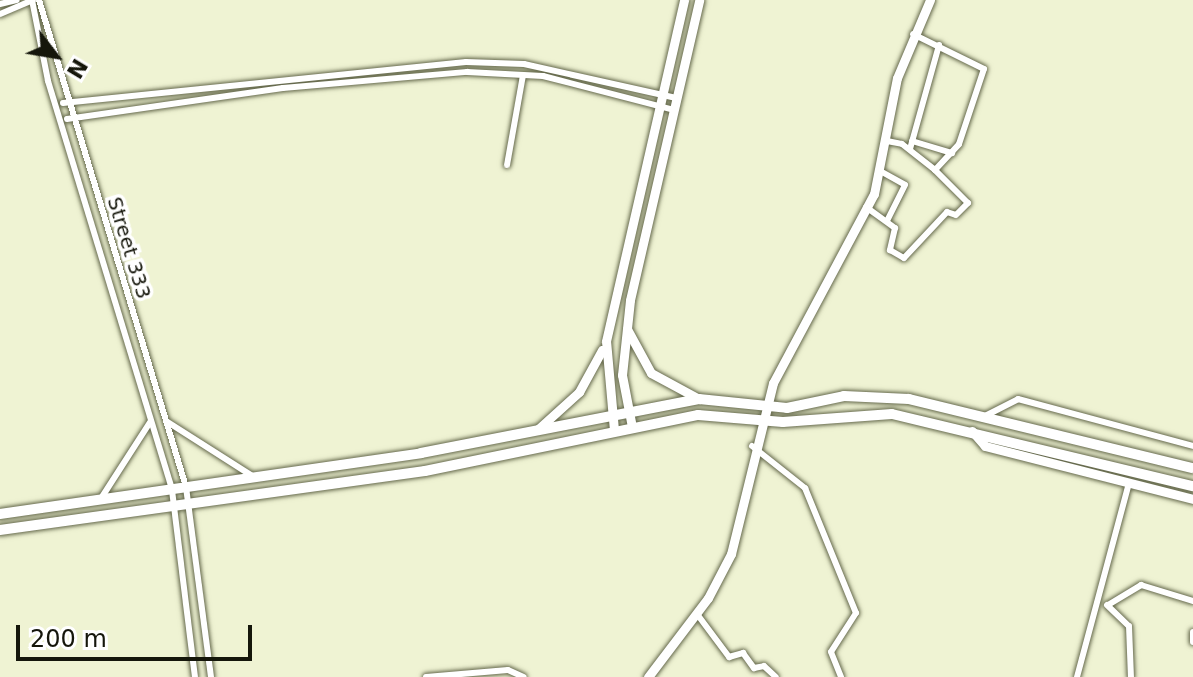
<!DOCTYPE html>
<html>
<head>
<meta charset="utf-8">
<style>
	body { margin:0 }
	#map { position:relative; width:1193px; height:677px; overflow:hidden; background:#eff3d3; font-family:"DejaVu Sans",sans-serif }
	div>[style] { position:absolute }
	.roads { filter:drop-shadow(0 0 2px #65694c) drop-shadow(0 0 2px #65694c) }
	.street>* { height:6px; margin:-3px; padding:0 3px; transform-origin:3px; border-radius:3px; background:#fff }
	.secondary>* { height:9px; margin:-4.5px; padding:0 4.5px; transform-origin:4.5px; border-radius:4.5px; background:#fff }
	.primary>* { height:10px; margin:-5px; padding:0 5px; transform-origin:5px; border-radius:5px; background:#fff }
	span { translate:-50% -50%; white-space:nowrap; text-align:center; line-height:1.15; -webkit-text-stroke:7px #fff; paint-order:stroke }
	.street-label { font-size:20px; color:#15160b }
	.north { position:absolute; left:16px; top:16px; width:80px; height:80px; -webkit-text-stroke:6px #fff; paint-order:stroke; rotate:121deg; font-size:22px; font-weight:700; line-height:32px; text-align:center; color:#15160b }
	.north::after { content:''; display:block; margin:auto; width:28px; height:36px; background:#15160b; clip-path:polygon(50% 0,100% 100%,50% 72%,0 100%) }
	.scale { position:absolute; left:16px; top:625px; width:236px; height:36px; box-sizing:border-box; border:4px solid #15160b; border-top:0; padding-left:10px; font-size:24px; line-height:28px; white-space:nowrap; color:#15160b; -webkit-text-stroke:6px #fff; paint-order:stroke }
</style>
</head>
<body>
<div id="map">
	<div class="roads">
		<div class="street">
			<i style="left:32px;top:0;width:83px;rotate:78.8deg"></i>
			<i style="left:48px;top:81px;width:427px;rotate:73.1deg"></i>
			<i style="left:172px;top:490px;width:188px;rotate:83deg"></i>
			<i style="left:39px;top:0;width:509px;rotate:73.2deg"></i>
			<i style="left:186px;top:487px;width:192px;rotate:82.5deg"></i>
			<i style="left:0;top:4px;width:17px;rotate:-13deg"></i>
			<i style="left:0;top:14px;width:36px;rotate:-23deg"></i>
			<i style="left:63px;top:103px;width:405px;rotate:-5.8deg"></i>
			<i style="left:466px;top:62px;width:58px;rotate:2deg"></i>
			<i style="left:524px;top:64px;width:156px;rotate:12.6deg"></i>
			<i style="left:67px;top:119px;width:218px;rotate:-8.2deg"></i>
			<i style="left:283px;top:88px;width:185px;rotate:-5deg"></i>
			<i style="left:467px;top:72px;width:76px;rotate:3deg"></i>
			<i style="left:543px;top:76px;width:135px;rotate:14.5deg"></i>
			<i style="left:887px;top:141px;width:15px;rotate:11deg"></i>
			<i style="left:902px;top:144px;width:42px;rotate:38.2deg"></i>
			<i style="left:935px;top:170px;width:35px;rotate:-47deg"></i>
			<i style="left:959px;top:144px;width:79px;rotate:-71.6deg"></i>
			<i style="left:984px;top:69px;width:79px;rotate:-153.8deg"></i>
			<i style="left:912px;top:141px;width:42px;rotate:16.7deg"></i>
			<i style="left:910px;top:149px;width:108px;rotate:-74.4deg"></i>
			<i style="left:507px;top:165px;width:91px;rotate:-79.9deg"></i>
			<i style="left:882px;top:172px;width:26px;rotate:29deg"></i>
			<i style="left:905px;top:185px;width:40px;rotate:116.6deg"></i>
			<i style="left:866px;top:207px;width:36px;rotate:36deg"></i>
			<i style="left:895px;top:228px;width:23px;rotate:103deg"></i>
			<i style="left:890px;top:250px;width:16px;rotate:30deg"></i>
			<i style="left:904px;top:258px;width:63px;rotate:-46.9deg"></i>
			<i style="left:947px;top:212px;width:9px;rotate:18deg"></i>
			<i style="left:956px;top:215px;width:17px;rotate:-45deg"></i>
			<i style="left:968px;top:203px;width:47px;rotate:-135deg"></i>
			<i style="left:985px;top:416px;width:37px;rotate:-27deg"></i>
			<i style="left:1018px;top:399px;width:181px;rotate:15deg"></i>
			<i style="left:166px;top:421px;width:104px;rotate:32.5deg"></i>
			<i style="left:752px;top:446px;width:68px;rotate:38.4deg"></i>
			<i style="left:805px;top:488px;width:135px;rotate:67.8deg"></i>
			<i style="left:856px;top:613px;width:46px;rotate:122.7deg"></i>
			<i style="left:831px;top:652px;width:27px;rotate:68deg"></i>
			<i style="left:100px;top:500px;width:94px;rotate:-57.2deg"></i>
			<i style="left:1107px;top:605px;width:30px;rotate:44deg"></i>
			<i style="left:1129px;top:626px;width:51px;rotate:87.8deg"></i>
			<i style="left:1108px;top:605px;width:39px;rotate:-31deg"></i>
			<i style="left:1141px;top:585px;width:54px;rotate:17.1deg"></i>
			<i style="left:697px;top:614px;width:54px;rotate:53.3deg"></i>
			<i style="left:729px;top:657px;width:15px;rotate:-16deg"></i>
			<i style="left:743px;top:653px;width:19px;rotate:54deg"></i>
			<i style="left:754px;top:668px;width:10px;rotate:-11deg"></i>
			<i style="left:764px;top:666px;width:16px;rotate:43deg"></i>
			<i style="left:1193px;top:632px;width:10px;rotate:90deg"></i>
			<i style="left:426px;top:677px;width:82px;rotate:-4.9deg"></i>
			<i style="left:508px;top:670px;width:17px;rotate:24deg"></i>
			<i style="left:1077px;top:677px;width:201px;rotate:-75deg"></i>
		</div>
		<div class="secondary">
			<i style="left:627px;top:329px;width:50px;rotate:61.4deg"></i>
			<i style="left:651px;top:373px;width:55px;rotate:28.4deg"></i>
			<i style="left:632px;top:427px;width:53px;rotate:-100.9deg"></i>
			<i style="left:622px;top:375px;width:75px;rotate:-83.9deg"></i>
			<i style="left:630px;top:300px;width:308px;rotate:-77deg"></i>
			<i style="left:537px;top:430px;width:57px;rotate:-42.1deg"></i>
			<i style="left:579px;top:392px;width:48px;rotate:-61.3deg"></i>
			<i style="left:614px;top:430px;width:89px;rotate:-95.1deg"></i>
			<i style="left:606px;top:341px;width:350px;rotate:-77.1deg"></i>
			<i style="left:972px;top:431px;width:20px;rotate:49deg"></i>
			<i style="left:985px;top:446px;width:215px;rotate:14.3deg"></i>
			<i style="left:648px;top:677px;width:99px;rotate:-52.8deg"></i>
			<i style="left:708px;top:598px;width:50px;rotate:-62.4deg"></i>
			<i style="left:731px;top:554px;width:176px;rotate:-76.2deg"></i>
			<i style="left:773px;top:383px;width:214px;rotate:-61.9deg"></i>
			<i style="left:874px;top:194px;width:118px;rotate:-78.8deg"></i>
			<i style="left:897px;top:78px;width:85px;rotate:-67.1deg"></i>
		</div>
		<div class="primary">
			<i style="left:0;top:514px;width:425px;rotate:-8.2deg"></i>
			<i style="left:421px;top:453px;width:283px;rotate:-11deg"></i>
			<i style="left:699px;top:399px;width:88px;rotate:5.8deg"></i>
			<i style="left:787px;top:408px;width:58px;rotate:-11.9deg"></i>
			<i style="left:844px;top:396px;width:65px;rotate:2.6deg"></i>
			<i style="left:909px;top:399px;width:292px;rotate:13.7deg"></i>
			<i style="left:0;top:530px;width:429px;rotate:-7.9deg"></i>
			<i style="left:425px;top:471px;width:279px;rotate:-11.6deg"></i>
			<i style="left:698px;top:415px;width:85px;rotate:4.7deg"></i>
			<i style="left:783px;top:422px;width:109px;rotate:-4.2deg"></i>
			<i style="left:892px;top:414px;width:309px;rotate:13.5deg"></i>
		</div>
	</div>
	<div class="street-label">
		<span style="left:129px;top:248px;rotate:73deg">Street 333</span>
	</div>
	<div class="north">N</div>
	<div class="scale">200 m</div>
</div>
</body>
</html>
